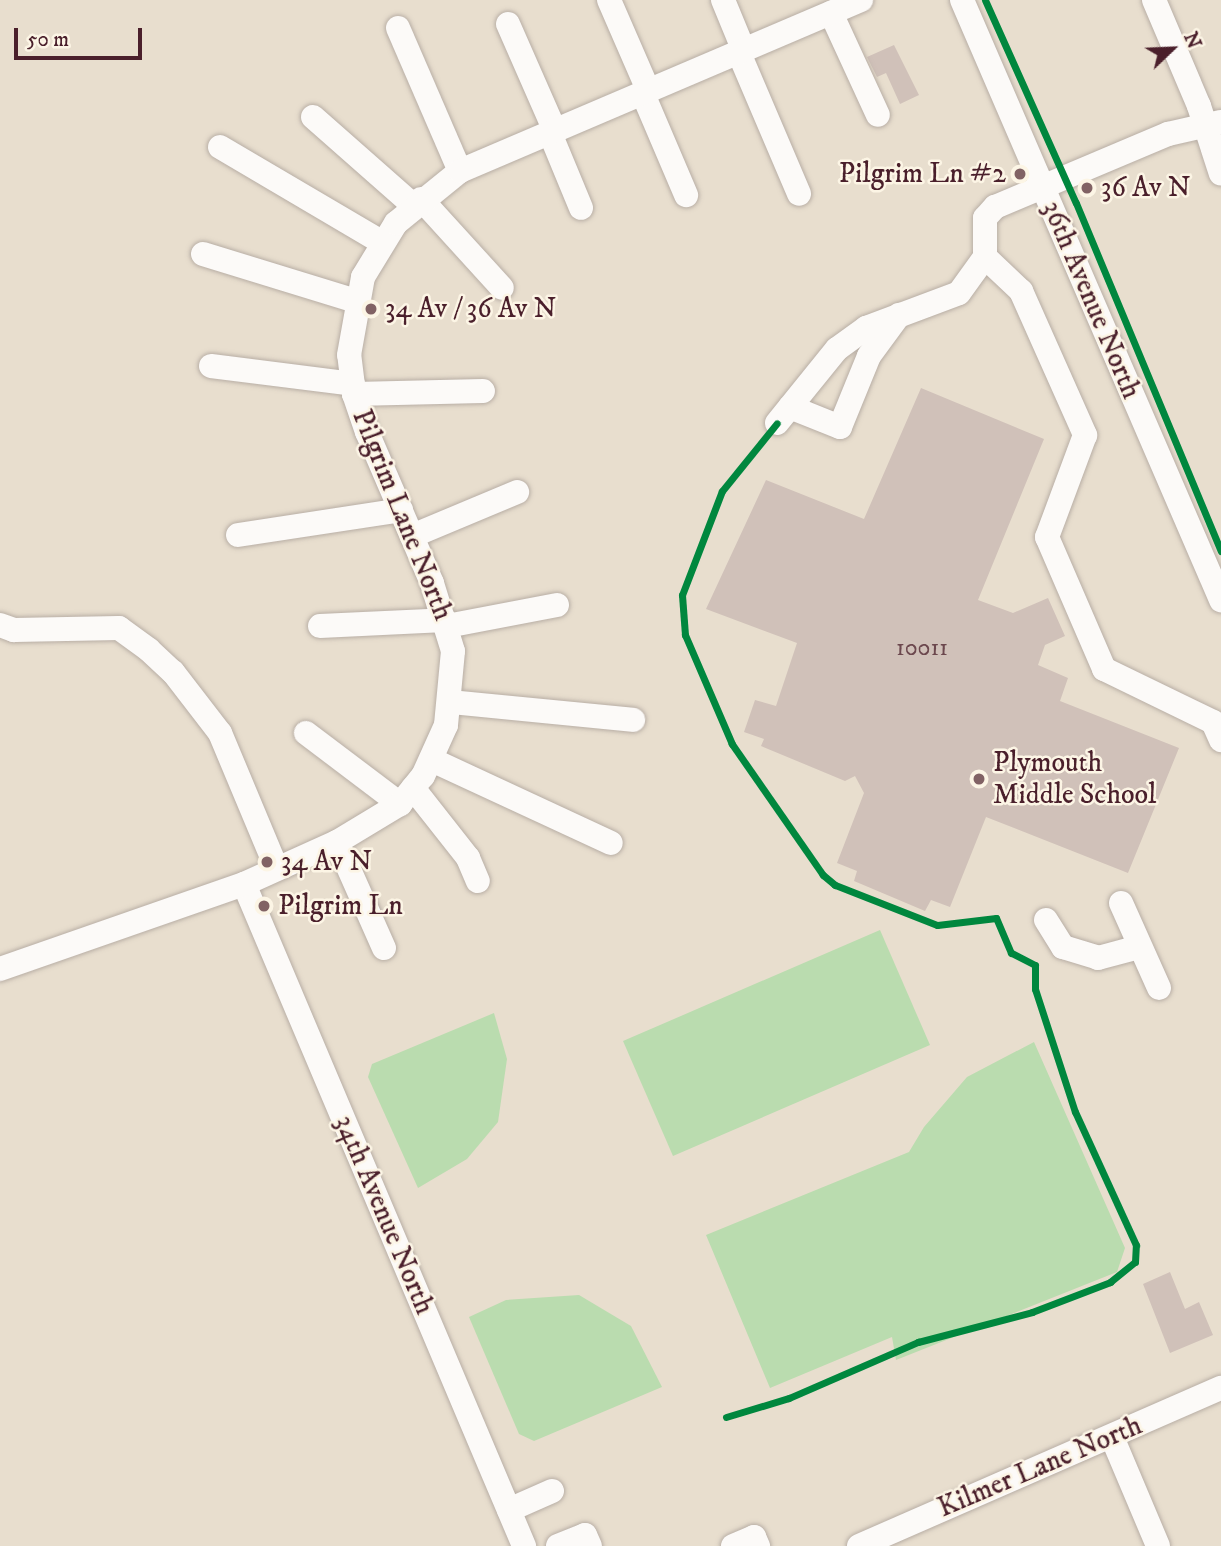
<!DOCTYPE html>
<html>
<head>
<meta charset="utf-8">
<style>
	body { margin:0 }
	#map { position:relative; width:1221px; height:1546px; overflow:hidden; background:#e8dece; font-family:"IM FELL DW Pica",serif }
	div>[style] { position:absolute }
	.green>* { inset:0; background:#badcaf }
	.building>* { inset:0; background:#d0c1b9 }
	.roads { filter:drop-shadow(0 0 2px #b8aea5) drop-shadow(0 0 2px #b8aea5) }
	.minor>* { height:24px; margin:-12px; padding:0 12px; transform-origin:12px; border-radius:12px; background:#fcfaf8 }
	.cycleway>* { height:7px; margin:-3.5px; padding:0 3.5px; transform-origin:3.5px; border-radius:3.5px; background:#00873e }
	.dots>* { width:19px; height:19px; translate:-50% -50%; box-sizing:border-box; border:4px solid #fcf5e5; border-radius:50% }
	span { translate:-50% -50%; white-space:nowrap; text-align:center; line-height:1.15; -webkit-text-stroke:5px #fcf5e5; paint-order:stroke }
	.number-label { font-size:24px; color:#6c484e }
	.number-label span { -webkit-text-stroke-width:0 }
	.poi-label { font-size:28px; color:#4a1f2b }
	.right { translate:-100% -50%; text-align:right }
	.left { translate:0 -50%; text-align:left }
	.street-label { font-size:28px; color:#4a1f2b }
	.north { position:absolute; left:1137px; top:14px; width:70px; height:70px; -webkit-text-stroke:5px #fcf5e5; paint-order:stroke; rotate:67deg; font-size:19px; font-weight:700; line-height:28px; text-align:center; color:#4a1f2b }
	.north::after { content:''; display:block; margin:auto; width:24px; height:32px; background:#4a1f2b; clip-path:polygon(50% 0,100% 100%,50% 72%,0 100%) }
	.scale { position:absolute; left:14px; top:28px; width:128px; height:32px; box-sizing:border-box; border:4px solid #4a1f2b; border-top:0; padding-left:9px; font-size:21px; line-height:24px; white-space:nowrap; color:#4a1f2b; -webkit-text-stroke:5px #fcf5e5; paint-order:stroke }
</style>
</head>
<body>
<div id="map">
	<div class="green">
		<i style="clip-path:polygon(880px 930px,930px 1045px,673px 1156px,623px 1041px)"></i>
		<i style="clip-path:polygon(494px 1013px,507px 1059px,498px 1122px,467px 1159px,418px 1188px,368px 1077px,372px 1064px)"></i>
		<i style="clip-path:polygon(1034px 1042px,1125px 1248px,1117px 1272px,896px 1360px,892px 1337px,770px 1388px,706px 1235px,909px 1152px,924px 1127px,967px 1077px)"></i>
		<i style="clip-path:polygon(579px 1295px,631px 1326px,662px 1387px,534px 1441px,519px 1434px,469px 1317px,506px 1300px)"></i>
	</div>
	<div class="building">
		<i style="clip-path:polygon(894px 45px,919px 95px,900px 104px,886px 73px,877px 77px,867px 57px)"></i>
		<i style="clip-path:polygon(921px 388px,1044px 439px,978px 600px,1013px 613px,1048px 598px,1065px 636px,1045px 645px,1038px 665px,1068px 678px,1060px 701px,1179px 748px,1128px 873px,986px 817px,950px 907px,931px 900px,925px 911px,854px 881px,857px 871px,837px 863px,864px 793px,855px 776px,845px 781px,761px 746px,764px 739px,744px 732px,755px 700px,776px 706px,797px 643px,706px 609px,766px 480px,864px 519px)"></i>
		<i style="clip-path:polygon(1170px 1272px,1185px 1309px,1199px 1302px,1213px 1335px,1170px 1353px,1143px 1284px)"></i>
	</div>
	<div class="roads">
		<div class="minor">
			<i style="left:609px;top:0;width:100px;rotate:66.5deg"></i>
			<i style="left:723px;top:0;width:55px;rotate:67.6deg"></i>
			<i style="left:962px;top:0;width:654px;rotate:66.65deg"></i>
			<i style="left:1154px;top:0;width:115px;rotate:67deg"></i>
			<i style="left:1199px;top:106px;width:71px;rotate:72.1deg"></i>
			<i style="left:831px;top:13px;width:112px;rotate:65.3deg"></i>
			<i style="left:508px;top:24px;width:117px;rotate:66.3deg"></i>
			<i style="left:398px;top:28px;width:156px;rotate:66.6deg"></i>
			<i style="left:739px;top:53px;width:153px;rotate:66.9deg"></i>
			<i style="left:643px;top:94px;width:110px;rotate:66.9deg"></i>
			<i style="left:313px;top:117px;width:135px;rotate:41.4deg"></i>
			<i style="left:550px;top:133px;width:81px;rotate:67.5deg"></i>
			<i style="left:220px;top:147px;width:187px;rotate:30.5deg"></i>
			<i style="left:421px;top:199px;width:120px;rotate:47.7deg"></i>
			<i style="left:203px;top:254px;width:160px;rotate:17.1deg"></i>
			<i style="left:985px;top:257px;width:50px;rotate:43.4deg"></i>
			<i style="left:1021px;top:291px;width:158px;rotate:66deg"></i>
			<i style="left:1085px;top:435px;width:109px;rotate:110.4deg"></i>
			<i style="left:1047px;top:537px;width:144px;rotate:66.6deg"></i>
			<i style="left:1104px;top:669px;width:121px;rotate:25.9deg"></i>
			<i style="left:1213px;top:722px;width:20px;rotate:66deg"></i>
			<i style="left:211px;top:366px;width:143px;rotate:7.2deg"></i>
			<i style="left:354px;top:394px;width:129px;rotate:-1.3deg"></i>
			<i style="left:790px;top:407px;width:54px;rotate:21.8deg"></i>
			<i style="left:840px;top:427px;width:77px;rotate:-67.8deg"></i>
			<i style="left:869px;top:356px;width:51px;rotate:-53.8deg"></i>
			<i style="left:777px;top:423px;width:95px;rotate:-51deg"></i>
			<i style="left:837px;top:349px;width:36px;rotate:-36deg"></i>
			<i style="left:866px;top:328px;width:99px;rotate:-20.6deg"></i>
			<i style="left:959px;top:293px;width:44px;rotate:-54.2deg"></i>
			<i style="left:985px;top:257px;width:39px;rotate:-90deg"></i>
			<i style="left:985px;top:218px;width:15px;rotate:-48deg"></i>
			<i style="left:995px;top:207px;width:188px;rotate:-22.9deg"></i>
			<i style="left:1168px;top:134px;width:54px;rotate:-12.8deg"></i>
			<i style="left:238px;top:535px;width:165px;rotate:-8.7deg"></i>
			<i style="left:412px;top:536px;width:114px;rotate:-22.7deg"></i>
			<i style="left:0;top:625px;width:15px;rotate:20deg"></i>
			<i style="left:14px;top:630px;width:105px;rotate:-1.1deg"></i>
			<i style="left:119px;top:628px;width:37px;rotate:36deg"></i>
			<i style="left:149px;top:650px;width:33px;rotate:43deg"></i>
			<i style="left:173px;top:672px;width:77px;rotate:52.4deg"></i>
			<i style="left:220px;top:733px;width:147px;rotate:67.3deg"></i>
			<i style="left:320px;top:626px;width:125px;rotate:-2.7deg"></i>
			<i style="left:447px;top:626px;width:112px;rotate:-10.8deg"></i>
			<i style="left:451px;top:702px;width:183px;rotate:5.6deg"></i>
			<i style="left:306px;top:733px;width:118px;rotate:37.1deg"></i>
			<i style="left:432px;top:760px;width:197px;rotate:24.9deg"></i>
			<i style="left:413px;top:788px;width:89px;rotate:51.8deg"></i>
			<i style="left:468px;top:858px;width:25px;rotate:67deg"></i>
			<i style="left:337px;top:842px;width:116px;rotate:66.1deg"></i>
			<i style="left:244px;top:884px;width:719px;rotate:67.07deg"></i>
			<i style="left:1121px;top:903px;width:93px;rotate:65.9deg"></i>
			<i style="left:1046px;top:920px;width:32px;rotate:58deg"></i>
			<i style="left:1063px;top:947px;width:37px;rotate:17deg"></i>
			<i style="left:1098px;top:958px;width:42px;rotate:-15deg"></i>
			<i style="left:0;top:969px;width:258px;rotate:-19.2deg"></i>
			<i style="left:244px;top:884px;width:102px;rotate:-24.3deg"></i>
			<i style="left:337px;top:842px;width:74px;rotate:-31.1deg"></i>
			<i style="left:400px;top:804px;width:36px;rotate:-51deg"></i>
			<i style="left:423px;top:776px;width:56px;rotate:-65.7deg"></i>
			<i style="left:446px;top:725px;width:74px;rotate:-84.6deg"></i>
			<i style="left:453px;top:651px;width:71px;rotate:-107.2deg"></i>
			<i style="left:432px;top:583px;width:164px;rotate:-113.3deg"></i>
			<i style="left:367px;top:432px;width:40px;rotate:-108.9deg"></i>
			<i style="left:354px;top:394px;width:39px;rotate:-97deg"></i>
			<i style="left:349px;top:355px;width:79px;rotate:-79.8deg"></i>
			<i style="left:363px;top:277px;width:63px;rotate:-58.6deg"></i>
			<i style="left:396px;top:223px;width:82px;rotate:-39.1deg"></i>
			<i style="left:460px;top:171px;width:436px;rotate:-23.1deg"></i>
			<i style="left:1112px;top:1437px;width:118px;rotate:67.1deg"></i>
			<i style="left:509px;top:1510px;width:47px;rotate:-23.8deg"></i>
			<i style="left:558px;top:1546px;width:29px;rotate:-22deg"></i>
			<i style="left:585px;top:1535px;width:12px;rotate:66deg"></i>
			<i style="left:733px;top:1546px;width:23px;rotate:-23deg"></i>
			<i style="left:754px;top:1537px;width:10px;rotate:66deg"></i>
			<i style="left:859px;top:1546px;width:395px;rotate:-23.6deg"></i>
		</div>
	</div>
	<div class="cycleway">
		<i style="left:985px;top:0;width:222px;rotate:65.9deg"></i>
		<i style="left:1076px;top:203px;width:377px;rotate:67.4deg"></i>
		<i style="left:726px;top:1417px;width:66px;rotate:-16.8deg"></i>
		<i style="left:789px;top:1398px;width:141px;rotate:-23.5deg"></i>
		<i style="left:918px;top:1342px;width:118px;rotate:-14.7deg"></i>
		<i style="left:1032px;top:1312px;width:84px;rotate:-21deg"></i>
		<i style="left:1110px;top:1282px;width:32px;rotate:-39deg"></i>
		<i style="left:1135px;top:1262px;width:17px;rotate:-87deg"></i>
		<i style="left:1136px;top:1245px;width:146px;rotate:-114.6deg"></i>
		<i style="left:1075px;top:1112px;width:129px;rotate:-108deg"></i>
		<i style="left:1035px;top:989px;width:24px;rotate:-90deg"></i>
		<i style="left:1035px;top:965px;width:27px;rotate:-153deg"></i>
		<i style="left:1011px;top:953px;width:38px;rotate:-113deg"></i>
		<i style="left:996px;top:918px;width:59px;rotate:173.2deg"></i>
		<i style="left:937px;top:925px;width:110px;rotate:-158.6deg"></i>
		<i style="left:835px;top:885px;width:16px;rotate:-140deg"></i>
		<i style="left:823px;top:875px;width:160px;rotate:-124.8deg"></i>
		<i style="left:732px;top:744px;width:119px;rotate:-113.3deg"></i>
		<i style="left:685px;top:635px;width:40px;rotate:-94.3deg"></i>
		<i style="left:682px;top:595px;width:111px;rotate:-69deg"></i>
		<i style="left:722px;top:491px;width:87px;rotate:-51deg"></i>
	</div>
	<div class="dots">
		<i style="left:1020px;top:174px;background:#816264"></i>
		<i style="left:1087px;top:188px;background:#816264"></i>
		<i style="left:371px;top:309px;background:#816264"></i>
		<i style="left:979px;top:779px;background:#816264"></i>
		<i style="left:267px;top:862px;background:#816264"></i>
		<i style="left:264px;top:906px;background:#816264"></i>
	</div>
	<div class="number-label">
		<span style="left:922px;top:649px">10011</span>
	</div>
	<div class="poi-label">
		<span class="right" style="left:1006px;top:174px">Pilgrim Ln #2</span>
		<span class="left" style="left:1101px;top:188px">36 Av N</span>
		<span class="left" style="left:385px;top:309px">34 Av / 36 Av N</span>
		<span class="left" style="left:993px;top:779px">Plymouth<br>Middle School</span>
		<span class="left" style="left:281px;top:862px">34 Av N</span>
		<span class="left" style="left:278px;top:906px">Pilgrim Ln</span>
	</div>
	<div class="street-label">
		<span style="left:1091px;top:300px;rotate:67deg">36th Avenue North</span>
		<span style="left:402px;top:515px;rotate:68deg">Pilgrim Lane North</span>
		<span style="left:384px;top:1215px;rotate:67deg">34th Avenue North</span>
		<span style="left:1040px;top:1467px;rotate:-23deg">Kilmer Lane North</span>
	</div>
	<div class="north">N</div>
	<div class="scale">50 m</div>
</div>
</body>
</html>
